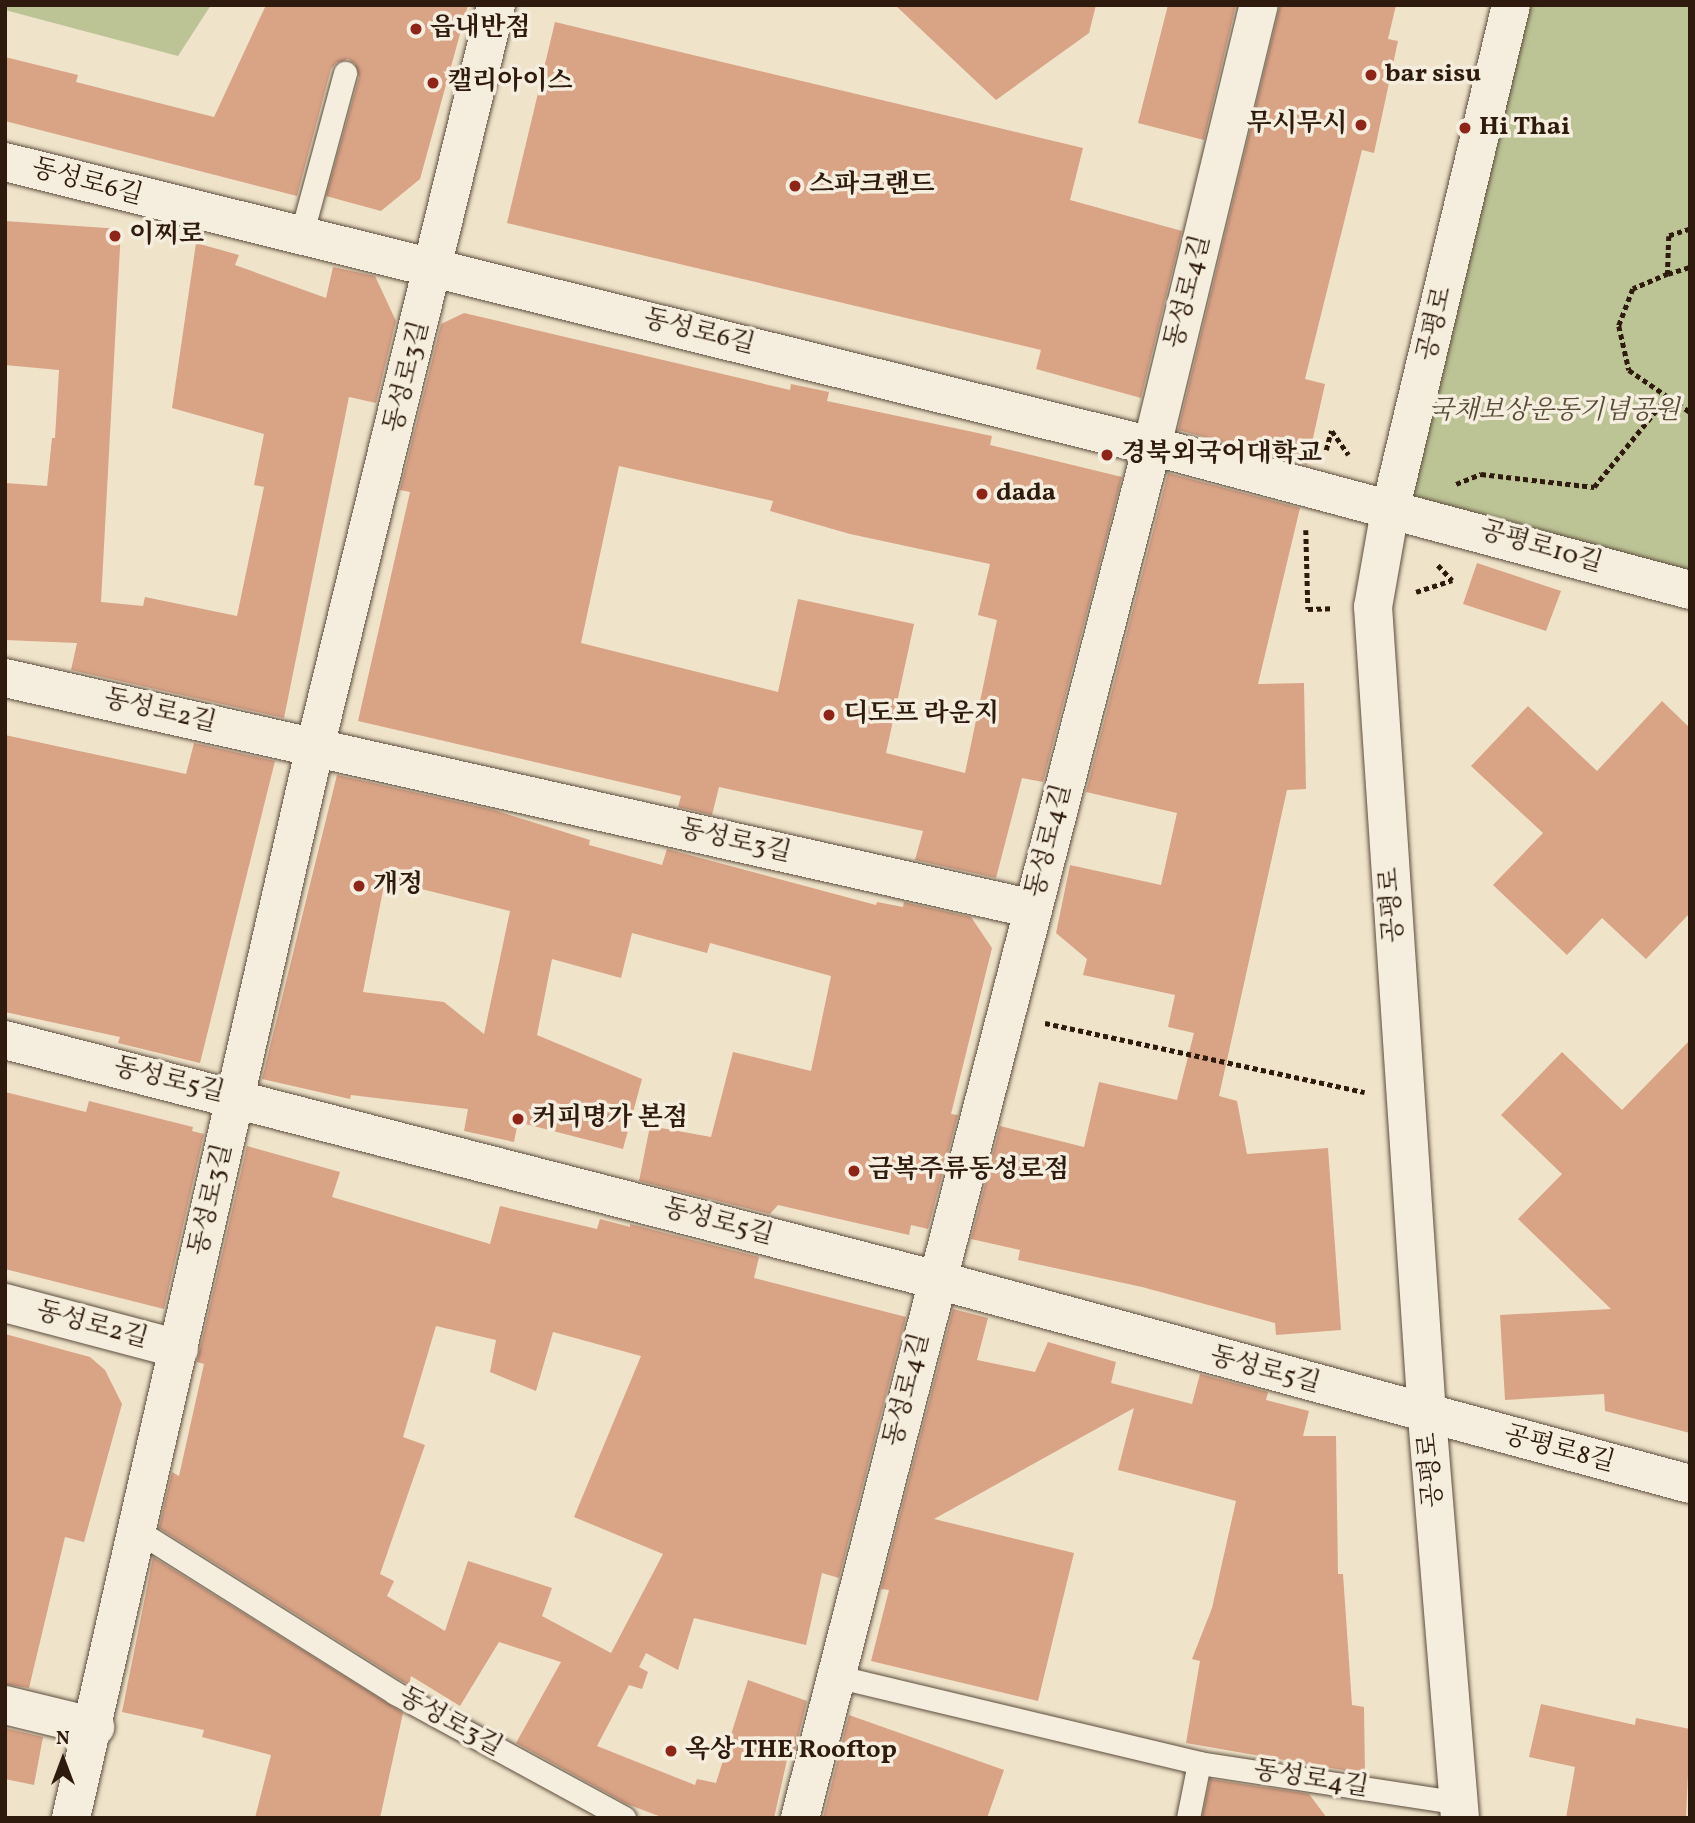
<!DOCTYPE html>
<html>
<head>
<meta charset="utf-8">
<style>
	body { margin:0 }
	#map { position:relative; width:1695px; height:1823px; overflow:hidden; background:#efe4ca; font-family:Vollkorn,"Noto Serif KR",serif }
	div>[style] { position:absolute }
	.green>* { inset:0; background:#bcc395 }
	.building>* { inset:0; background:#d9a386 }
	.path>* { height:4.5px; margin-top:-2.25px; transform-origin:0; background:repeating-linear-gradient(90deg,#2e1b0e 0 5px,transparent 0 8.5px) }
	.roads { filter:drop-shadow(0 0 2px #5e4d3d) drop-shadow(0 0 2px #5e4d3d) }
	.lane>* { height:23px; margin:-11.5px; padding:0 11.5px; transform-origin:11.5px; border-radius:11.5px; background:#f5eddd }
	.street>* { height:38px; margin:-19px; padding:0 19px; transform-origin:19px; border-radius:19px; background:#f5eddd }
	.secondary>* { height:38px; margin:-19px; padding:0 19px; transform-origin:19px; border-radius:19px; background:#f5eddd }
	.dots>* { width:19px; height:19px; translate:-50% -50%; box-sizing:border-box; border:4px solid #f5eddd; border-radius:50% }
	span { translate:-50% -50%; white-space:nowrap; text-align:center; line-height:1.15; -webkit-text-stroke:7px #f5eddd; paint-order:stroke }
	.poi-label { font-size:26px; color:#2e1b0e; font-weight:700 }
	.left { translate:0 -50%; text-align:left }
	.right { translate:-100% -50%; text-align:right }
	.street-label { font-size:26px; color:#2e1b0e }
	.park-label { font-size:26px; color:#594d36; font-style:italic }
	.frame { position:absolute; inset:0; border:7px solid #2e1b0e; pointer-events:none }
	.north { position:absolute; left:28px; top:1725px; width:70px; height:70px; -webkit-text-stroke:5px #f5eddd; paint-order:stroke; rotate:0deg; font-size:19px; font-weight:700; line-height:28px; text-align:center; color:#2e1b0e }
	.north::after { content:''; display:block; margin:auto; width:24px; height:32px; background:#2e1b0e; clip-path:polygon(50% 0,100% 100%,50% 72%,0 100%) }
</style>
</head>
<body>
<div id="map">
	<div class="green">
		<i style="clip-path:polygon(5px 5px,211px 5px,178px 56px,5px 10px)"></i>
		<i style="clip-path:polygon(1511px 5px,1690px 5px,1690px 591px,1390px 511px)"></i>
	</div>
	<div class="building">
		<i style="clip-path:polygon(266px 5px,468px 5px,420px 179px,381px 211px,326px 196px,359px 77px,355px 64px,348px 59px,336px 63px,331px 69px,297px 196px,5px 121px,5px 57px,78px 75px,76px 82px,214px 117px)"></i>
		<i style="clip-path:polygon(895px 5px,1096px 5px,1089px 33px,996px 100px)"></i>
		<i style="clip-path:polygon(1168px 5px,1236px 5px,1204px 140px,1138px 123px)"></i>
		<i style="clip-path:polygon(1280px 5px,1396px 5px,1388px 39px,1398px 41px,1374px 153px,1362px 150px,1305px 379px,1325px 384px,1307px 465px,1178px 430px)"></i>
		<i style="clip-path:polygon(555px 22px,1083px 148px,1070px 200px,1182px 231px,1141px 398px,1036px 369px,1041px 350px,507px 223px)"></i>
		<i style="clip-path:polygon(5px 221px,121px 229px,101px 602px,143px 606px,145px 597px,237px 616px,264px 487px,254px 485px,264px 434px,172px 408px,196px 243px,239px 255px,235px 265px,326px 298px,333px 267px,375px 276px,396px 321px,376px 403px,349px 397px,284px 718px,71px 670px,77px 643px,5px 640px,5px 483px,47px 486px,52px 438px,55px 438px,59px 370px,5px 365px)"></i>
		<i style="clip-path:polygon(evenodd,464px 313px,790px 390px,791px 384px,829px 392px,827px 401px,992px 436px,990px 445px,1122px 477px,1043px 782px,1022px 778px,996px 878px,915px 860px,923px 831px,719px 787px,712px 815px,678px 807px,681px 796px,358px 721px,410px 492px,400px 490px,441px 324px,464px 313px,619px 466px,773px 501px,770px 511px,850px 534px,990px 564px,978px 615px,997px 620px,965px 773px,886px 753px,914px 624px,798px 599px,778px 692px,581px 643px,619px 466px)"></i>
		<i style="clip-path:polygon(1168px 473px,1300px 508px,1258px 684px,1304px 683px,1306px 789px,1287px 790px,1219px 1096px,1237px 1101px,1247px 1154px,1328px 1148px,1341px 1330px,1276px 1335px,1275px 1323px,1142px 1287px,1018px 1260px,1020px 1250px,971px 1239px,1000px 1126px,1084px 1147px,1099px 1082px,1177px 1100px,1194px 1033px,1168px 1027px,1175px 995px,1083px 975px,1087px 959px,1056px 933px,1070px 865px,1161px 885px,1177px 813px,1086px 792px)"></i>
		<i style="clip-path:polygon(1477px 563px,1561px 591px,1546px 631px,1463px 604px)"></i>
		<i style="clip-path:polygon(1662px 701px,1690px 728px,1690px 913px,1646px 959px,1602px 918px,1567px 955px,1493px 885px,1543px 833px,1471px 766px,1528px 706px,1597px 771px)"></i>
		<i style="clip-path:polygon(5px 735px,186px 774px,194px 743px,275px 761px,200px 1063px,118px 1043px,120px 1037px,5px 1012px)"></i>
		<i style="clip-path:polygon(evenodd,337px 775px,494px 810px,590px 840px,589px 845px,662px 865px,667px 849px,876px 905px,877px 902px,903px 907px,904px 902px,971px 917px,992px 948px,951px 1114px,958px 1115px,928px 1229px,911px 1225px,909px 1235px,778px 1205px,770px 1214px,639px 1181px,650px 1126px,711px 1137px,733px 1052px,811px 1071px,831px 976px,710px 943px,707px 953px,632px 933px,621px 978px,552px 959px,537px 1035px,642px 1079px,623px 1149px,518px 1122px,514px 1142px,464px 1131px,468px 1109px,351px 1095px,350px 1099px,262px 1079px,337px 775px,385px 880px,510px 911px,484px 1034px,444px 1002px,363px 992px,385px 880px)"></i>
		<i style="clip-path:polygon(1690px 1040px,1690px 1433px,1605px 1411px,1604px 1394px,1505px 1400px,1500px 1315px,1611px 1309px,1518px 1219px,1562px 1174px,1501px 1115px,1562px 1052px,1622px 1110px)"></i>
		<i style="clip-path:polygon(5px 1092px,86px 1112px,89px 1101px,193px 1127px,192px 1131px,204px 1134px,164px 1309px,5px 1269px)"></i>
		<i style="clip-path:polygon(evenodd,247px 1146px,340px 1172px,332px 1197px,490px 1244px,500px 1206px,597px 1229px,600px 1219px,630px 1227px,630px 1224px,759px 1257px,754px 1278px,906px 1317px,839px 1578px,822px 1573px,806px 1645px,694px 1618px,678px 1670px,646px 1653px,639px 1667px,648px 1672px,642px 1689px,629px 1685px,597px 1746px,695px 1785px,697px 1779px,716px 1783px,748px 1680px,807px 1701px,793px 1758px,789px 1751px,774px 1818px,664px 1818px,627px 1804px,516px 1743px,561px 1662px,499px 1642px,460px 1706px,411px 1676px,409px 1685px,402px 1681px,159px 1528px,172px 1472px,179px 1476px,204px 1364px,197px 1362px,247px 1146px,436px 1326px,496px 1340px,490px 1372px,536px 1391px,553px 1332px,641px 1356px,574px 1517px,663px 1554px,611px 1653px,542px 1616px,552px 1588px,468px 1561px,445px 1631px,387px 1596px,394px 1581px,380px 1574px,425px 1445px,403px 1437px,436px 1326px)"></i>
		<i style="clip-path:polygon(953px 1309px,988px 1318px,977px 1360px,1035px 1372px,1048px 1342px,1116px 1362px,1111px 1383px,1192px 1404px,1200px 1374px,1268px 1392px,1266px 1400px,1309px 1411px,1303px 1436px,1336px 1436px,1338px 1574px,1343px 1574px,1352px 1705px,1364px 1707px,1365px 1774px,1186px 1743px,1200px 1661px,1192px 1659px,1212px 1608px,1236px 1501px,1118px 1470px,1134px 1408px,934px 1519px,1074px 1553px,1038px 1701px,871px 1661px,889px 1590px,881px 1589px)"></i>
		<i style="clip-path:polygon(5px 1334px,90px 1357px,105px 1370px,122px 1404px,84px 1542px,65px 1537px,29px 1688px,5px 1684px)"></i>
		<i style="clip-path:polygon(153px 1557px,403px 1713px,380px 1818px,255px 1818px,271px 1755px,202px 1737px,204px 1730px,122px 1712px)"></i>
		<i style="clip-path:polygon(1541px 1704px,1635px 1725px,1636px 1718px,1690px 1729px,1686px 1818px,1566px 1818px,1575px 1767px,1529px 1757px)"></i>
		<i style="clip-path:polygon(849px 1715px,1004px 1770px,987px 1818px,823px 1818px)"></i>
		<i style="clip-path:polygon(5px 1728px,43px 1737px,34px 1785px,5px 1779px)"></i>
		<i style="clip-path:polygon(1210px 1779px,1309px 1794px,1327px 1818px,1202px 1818px)"></i>
	</div>
	<div class="path">
		<i style="left:1690px;top:229px;width:22px;rotate:162deg"></i>
		<i style="left:1669px;top:236px;width:38px;rotate:92deg"></i>
		<i style="left:1668px;top:274px;width:38px;rotate:157deg"></i>
		<i style="left:1633px;top:289px;width:40px;rotate:111deg"></i>
		<i style="left:1619px;top:326px;width:45px;rotate:77.2deg"></i>
		<i style="left:1629px;top:370px;width:74px;rotate:34.5deg"></i>
		<i style="left:1668px;top:274px;width:23px;rotate:-18deg"></i>
		<i style="left:1332px;top:431px;width:29px;rotate:55deg"></i>
		<i style="left:1326px;top:450px;width:20px;rotate:-75deg"></i>
		<i style="left:1456px;top:484px;width:27px;rotate:-22deg"></i>
		<i style="left:1481px;top:474px;width:114px;rotate:6.6deg"></i>
		<i style="left:1594px;top:487px;width:114px;rotate:-51deg"></i>
		<i style="left:1306px;top:530px;width:79px;rotate:88.5deg"></i>
		<i style="left:1308px;top:609px;width:25px;rotate:-2deg"></i>
		<i style="left:1438px;top:565px;width:21px;rotate:47deg"></i>
		<i style="left:1416px;top:592px;width:38px;rotate:-18deg"></i>
		<i style="left:1045px;top:1023px;width:327px;rotate:12.2deg"></i>
	</div>
	<div class="roads">
		<div class="lane">
			<i style="left:301px;top:236px;width:169px;rotate:-74.9deg"></i>
			<i style="left:138px;top:1531px;width:304px;rotate:32.2deg"></i>
			<i style="left:395px;top:1693px;width:261px;rotate:28.6deg"></i>
			<i style="left:835px;top:1676px;width:374px;rotate:13.4deg"></i>
			<i style="left:1199px;top:1763px;width:264px;rotate:8.7deg"></i>
			<i style="left:1188px;top:1818px;width:56px;rotate:-78.7deg"></i>
		</div>
		<div class="street">
			<i style="left:5px;top:162px;width:1182px;rotate:13.91deg"></i>
			<i style="left:1152px;top:446px;width:557px;rotate:14.98deg"></i>
			<i style="left:5px;top:678px;width:1054px;rotate:12.66deg"></i>
			<i style="left:5px;top:1040px;width:962px;rotate:14.44deg"></i>
			<i style="left:937px;top:1280px;width:780px;rotate:15.16deg"></i>
			<i style="left:5px;top:1303px;width:180px;rotate:14.8deg"></i>
			<i style="left:5px;top:1705px;width:93px;rotate:13.7deg"></i>
			<i style="left:71px;top:1818px;width:1098px;rotate:-77.17deg"></i>
			<i style="left:315px;top:747px;width:764px;rotate:-76.29deg"></i>
			<i style="left:800px;top:1818px;width:1416px;rotate:-75.61deg"></i>
			<i style="left:1152px;top:446px;width:454px;rotate:-76.4deg"></i>
		</div>
		<div class="secondary">
			<i style="left:1460px;top:1818px;width:404px;rotate:-94.7deg"></i>
			<i style="left:1427px;top:1415px;width:810px;rotate:-93.82deg"></i>
			<i style="left:1373px;top:607px;width:97px;rotate:-80deg"></i>
			<i style="left:1390px;top:511px;width:520px;rotate:-76.55deg"></i>
		</div>
	</div>
	<div class="dots">
		<i style="left:416px;top:29px;background:#8f2418"></i>
		<i style="left:1371px;top:75px;background:#8f2418"></i>
		<i style="left:433px;top:83px;background:#8f2418"></i>
		<i style="left:1361px;top:125px;background:#8f2418"></i>
		<i style="left:1465px;top:128px;background:#8f2418"></i>
		<i style="left:795px;top:186px;background:#8f2418"></i>
		<i style="left:115px;top:236px;background:#8f2418"></i>
		<i style="left:1107px;top:455px;background:#8f2418"></i>
		<i style="left:982px;top:494px;background:#8f2418"></i>
		<i style="left:829px;top:715px;background:#8f2418"></i>
		<i style="left:359px;top:886px;background:#8f2418"></i>
		<i style="left:518px;top:1119px;background:#8f2418"></i>
		<i style="left:854px;top:1171px;background:#8f2418"></i>
		<i style="left:671px;top:1751px;background:#8f2418"></i>
	</div>
	<div class="poi-label">
		<span class="left" style="left:430px;top:29px">읍내반점</span>
		<span class="left" style="left:1385px;top:75px">bar sisu</span>
		<span class="left" style="left:447px;top:83px">캘리아이스</span>
		<span class="right" style="left:1347px;top:125px">무시무시</span>
		<span class="left" style="left:1479px;top:128px">Hi Thai</span>
		<span class="left" style="left:809px;top:186px">스파크랜드</span>
		<span class="left" style="left:129px;top:236px">이찌로</span>
		<span class="left" style="left:1121px;top:455px">경북외국어대학교</span>
		<span class="left" style="left:996px;top:494px">dada</span>
		<span class="left" style="left:843px;top:715px">디도프 라운지</span>
		<span class="left" style="left:373px;top:886px">개정</span>
		<span class="left" style="left:532px;top:1119px">커피명가 본점</span>
		<span class="left" style="left:868px;top:1171px">금복주류동성로점</span>
		<span class="left" style="left:685px;top:1751px">옥상 THE Rooftop</span>
	</div>
	<div class="street-label">
		<span style="left:87px;top:183px;rotate:15deg">동성로6길</span>
		<span style="left:1189px;top:292px;rotate:-76deg">동성로4길</span>
		<span style="left:1436px;top:324px;rotate:-77deg">공평로</span>
		<span style="left:699px;top:333px;rotate:14deg">동성로6길</span>
		<span style="left:408px;top:377px;rotate:-76deg">동성로3길</span>
		<span style="left:1541px;top:548px;rotate:16deg">공평로10길</span>
		<span style="left:160px;top:712px;rotate:13deg">동성로2길</span>
		<span style="left:1050px;top:841px;rotate:-76deg">동성로4길</span>
		<span style="left:735px;top:842px;rotate:13deg">동성로3길</span>
		<span style="left:1393px;top:905px;rotate:-94deg">공평로</span>
		<span style="left:169px;top:1081px;rotate:14deg">동성로5길</span>
		<span style="left:212px;top:1200px;rotate:-77deg">동성로3길</span>
		<span style="left:718px;top:1223px;rotate:15deg">동성로5길</span>
		<span style="left:92px;top:1326px;rotate:15deg">동성로2길</span>
		<span style="left:1265px;top:1371px;rotate:15deg">동성로5길</span>
		<span style="left:908px;top:1390px;rotate:-76deg">동성로4길</span>
		<span style="left:1559px;top:1450px;rotate:15deg">공평로8길</span>
		<span style="left:1432px;top:1470px;rotate:-95deg">공평로</span>
		<span style="left:450px;top:1723px;rotate:29deg">동성로3길</span>
		<span style="left:1311px;top:1780px;rotate:9deg">동성로4길</span>
	</div>
	<div class="park-label">
		<span style="left:1554px;top:412px">국채보상운동기념공원</span>
	</div>
	<div class="frame"></div>
	<div class="north">N</div>
</div>
</body>
</html>
